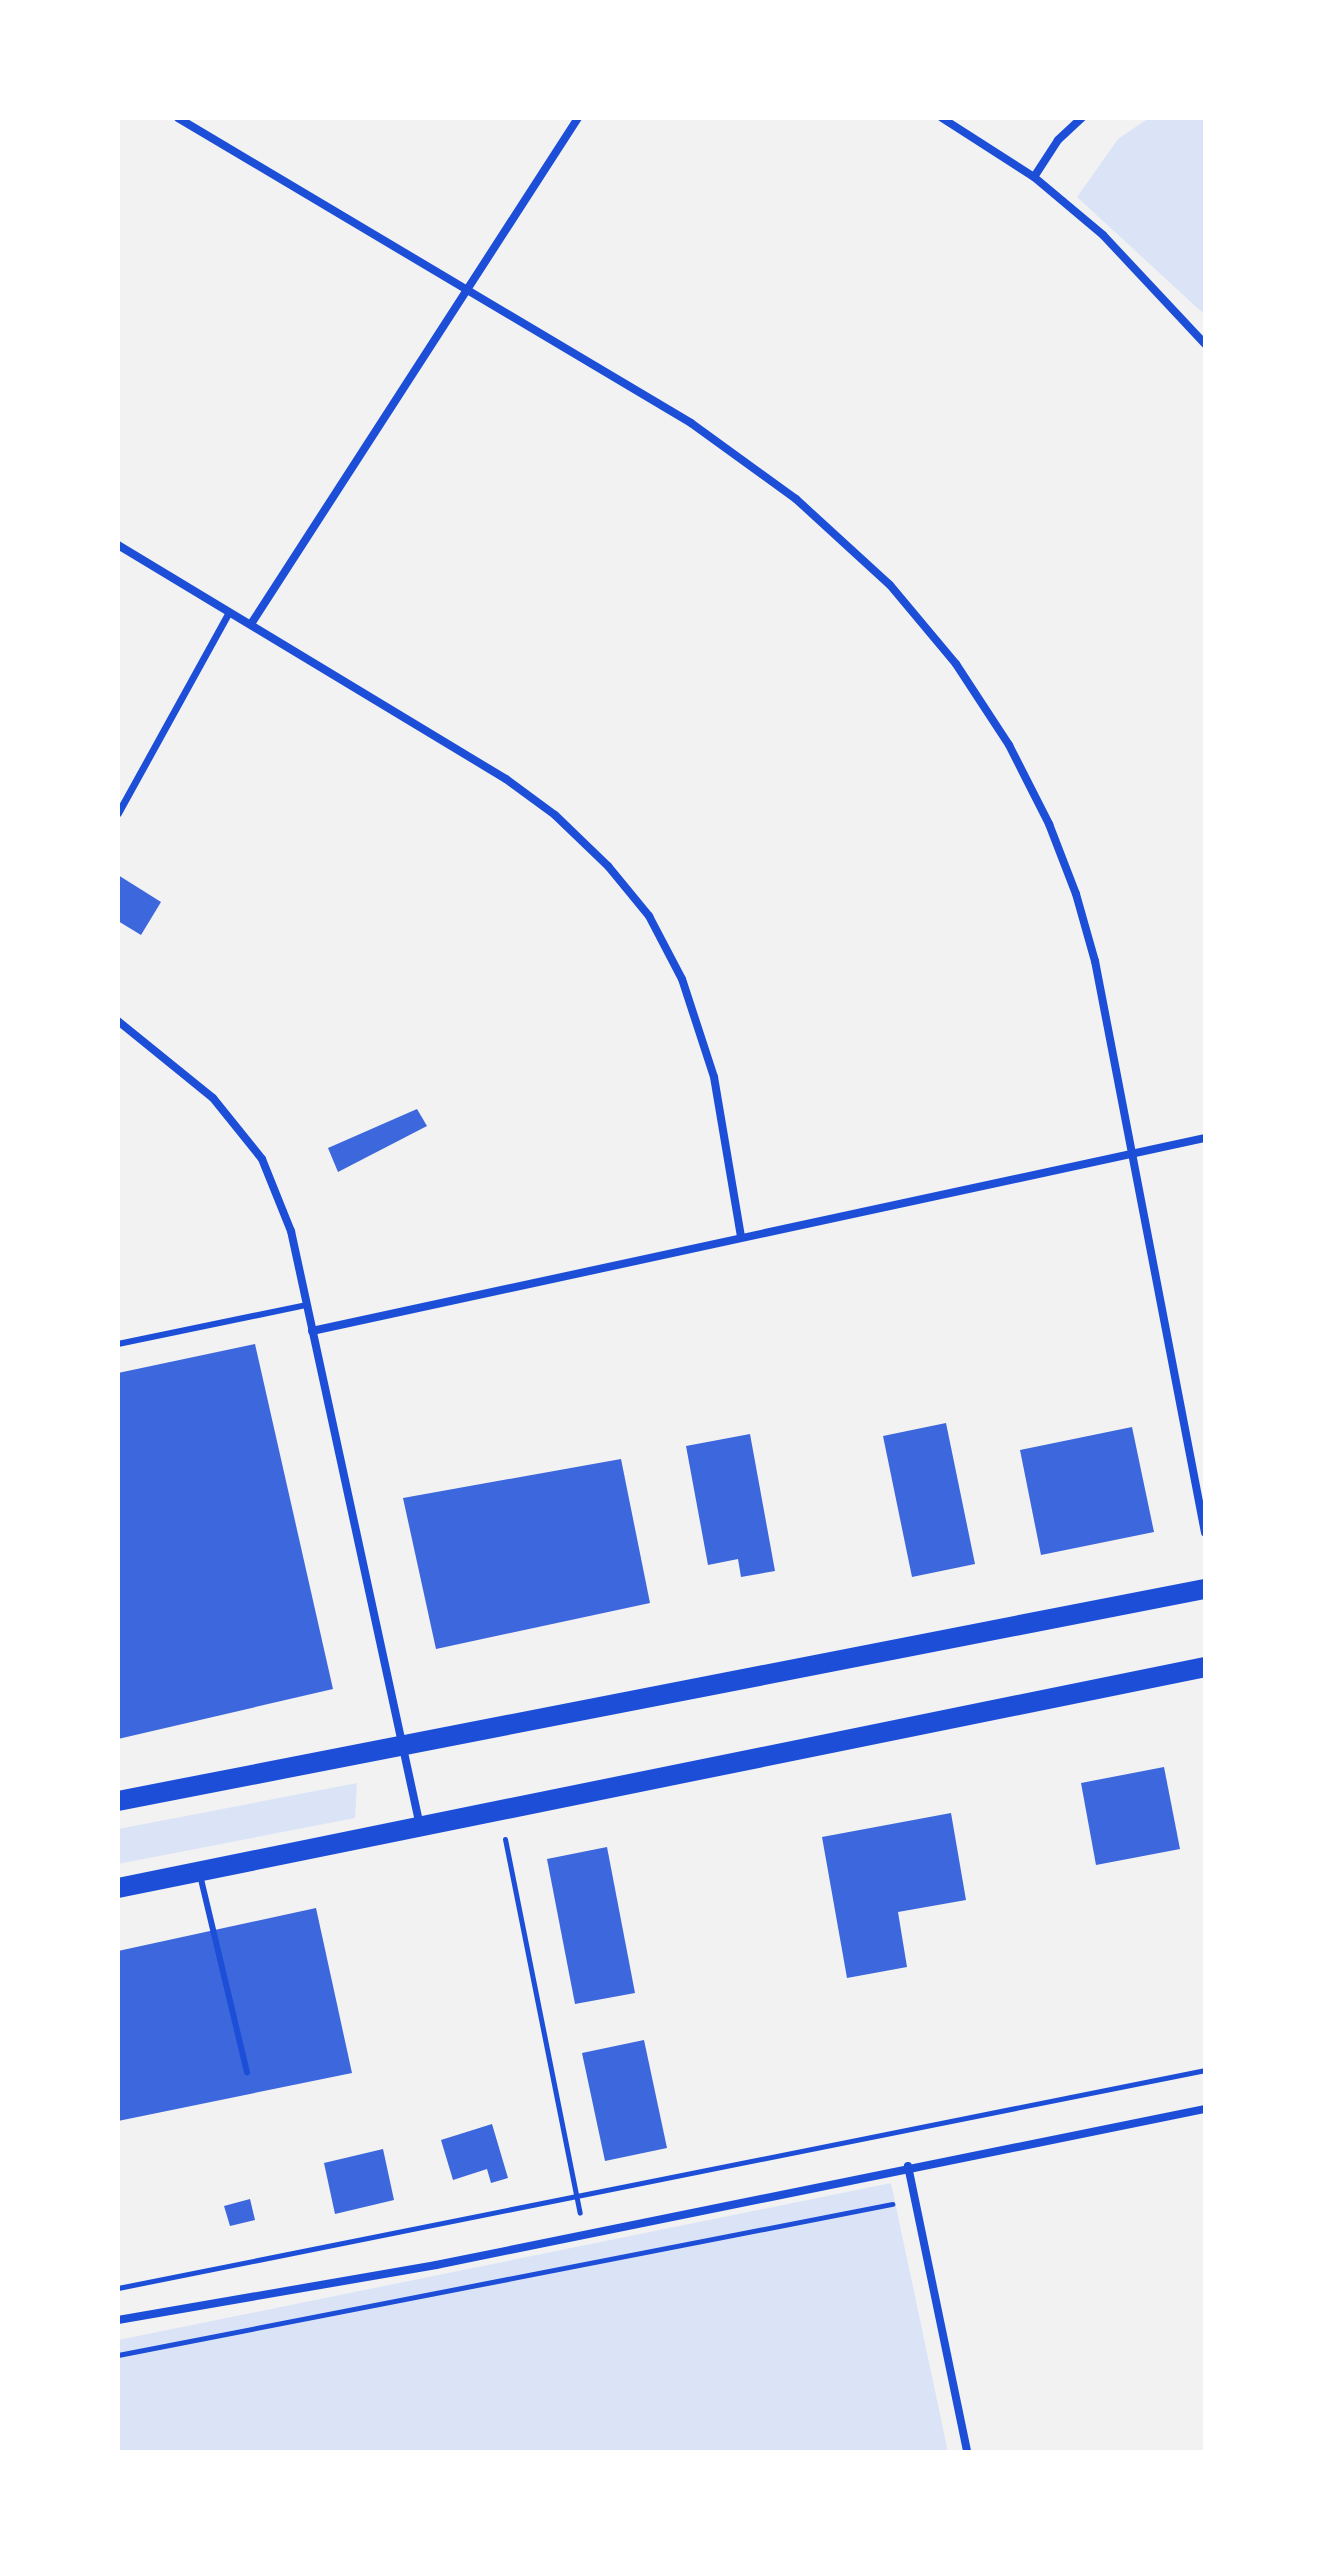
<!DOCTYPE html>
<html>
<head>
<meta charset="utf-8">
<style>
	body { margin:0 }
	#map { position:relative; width:1323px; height:2570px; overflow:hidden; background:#f2f2f2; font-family:"Varela Round",sans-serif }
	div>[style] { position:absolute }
	.green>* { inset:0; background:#dbe4f7 }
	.building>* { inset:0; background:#3d67dc }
	.path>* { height:5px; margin:-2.5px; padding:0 2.5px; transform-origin:2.5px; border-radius:2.5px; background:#1d4ed8 }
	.service>* { height:6px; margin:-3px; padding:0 3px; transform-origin:3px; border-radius:3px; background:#1d4ed8 }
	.pedestrian>* { height:7px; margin:-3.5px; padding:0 3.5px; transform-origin:3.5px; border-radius:3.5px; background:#1d4ed8 }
	.minor>* { height:8px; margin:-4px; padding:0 4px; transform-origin:4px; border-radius:4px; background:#1d4ed8 }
	.primary>* { height:20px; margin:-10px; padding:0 10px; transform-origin:10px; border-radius:10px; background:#1d4ed8 }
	span { translate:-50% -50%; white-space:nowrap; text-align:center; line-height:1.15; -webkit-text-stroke:6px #fff; paint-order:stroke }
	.frame { position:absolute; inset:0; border:120px solid #fff; pointer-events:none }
</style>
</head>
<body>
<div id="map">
	<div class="green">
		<i style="clip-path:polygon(1149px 118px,1205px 118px,1205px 315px,1077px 197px,1118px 139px)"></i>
		<i style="clip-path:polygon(357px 1783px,355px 1818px,118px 1864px,118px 1829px)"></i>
		<i style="clip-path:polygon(891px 2183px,948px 2452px,118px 2452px,118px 2340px)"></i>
	</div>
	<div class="building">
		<i style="clip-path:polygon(118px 875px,161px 902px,141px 935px,118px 921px)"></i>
		<i style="clip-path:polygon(417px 1109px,427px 1126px,338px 1172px,328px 1148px)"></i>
		<i style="clip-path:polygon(255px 1344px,333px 1689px,118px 1739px,118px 1373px)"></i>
		<i style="clip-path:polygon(946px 1423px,975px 1564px,912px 1577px,883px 1436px)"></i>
		<i style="clip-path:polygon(1132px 1427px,1154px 1532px,1041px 1555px,1020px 1450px)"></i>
		<i style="clip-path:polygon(750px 1434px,775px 1571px,741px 1577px,738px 1559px,708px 1565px,686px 1446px)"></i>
		<i style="clip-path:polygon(621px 1459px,650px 1603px,436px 1649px,403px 1498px)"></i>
		<i style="clip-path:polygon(1164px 1767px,1180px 1849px,1096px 1865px,1081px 1783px)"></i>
		<i style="clip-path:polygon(951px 1813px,966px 1900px,898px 1912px,907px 1967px,847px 1978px,822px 1837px)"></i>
		<i style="clip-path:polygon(607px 1847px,635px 1993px,575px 2004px,547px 1859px)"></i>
		<i style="clip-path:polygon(316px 1908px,352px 2073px,118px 2121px,118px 1951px)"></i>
		<i style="clip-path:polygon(644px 2040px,667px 2148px,605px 2161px,582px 2053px)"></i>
		<i style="clip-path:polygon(492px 2124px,508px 2178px,491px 2183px,487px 2169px,453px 2180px,441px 2140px)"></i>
		<i style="clip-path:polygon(383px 2149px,394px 2200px,335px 2214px,324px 2163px)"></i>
		<i style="clip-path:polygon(250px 2199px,255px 2220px,230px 2226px,224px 2206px)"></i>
	</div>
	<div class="path">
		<i style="left:505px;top:1839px;width:381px;rotate:78.7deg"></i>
		<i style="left:118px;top:2288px;width:1109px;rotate:-11.34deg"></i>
		<i style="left:118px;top:2355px;width:789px;rotate:-11.04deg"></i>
	</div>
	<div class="service">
		<i style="left:118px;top:1344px;width:193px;rotate:-11.7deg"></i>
		<i style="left:200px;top:1875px;width:203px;rotate:76.6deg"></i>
	</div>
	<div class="pedestrian">
		<i style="left:118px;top:813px;width:230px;rotate:-61.1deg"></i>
	</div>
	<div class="minor">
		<i style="left:178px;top:118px;width:597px;rotate:30.73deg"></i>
		<i style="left:691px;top:423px;width:130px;rotate:35.9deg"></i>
		<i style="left:796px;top:499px;width:127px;rotate:42.5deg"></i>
		<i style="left:890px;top:585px;width:103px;rotate:50.1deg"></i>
		<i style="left:956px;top:664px;width:97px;rotate:56.8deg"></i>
		<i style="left:1009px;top:745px;width:89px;rotate:63.1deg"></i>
		<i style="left:1049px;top:824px;width:75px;rotate:68.9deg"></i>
		<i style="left:1076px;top:894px;width:70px;rotate:74.2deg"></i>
		<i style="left:1095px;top:961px;width:582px;rotate:79.11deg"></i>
		<i style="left:942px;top:118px;width:109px;rotate:32.7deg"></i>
		<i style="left:1034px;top:177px;width:90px;rotate:40deg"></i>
		<i style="left:1103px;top:235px;width:149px;rotate:46.9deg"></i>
		<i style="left:1034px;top:177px;width:44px;rotate:-57deg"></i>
		<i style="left:1058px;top:140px;width:33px;rotate:-43deg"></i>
		<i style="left:118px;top:545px;width:453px;rotate:31.1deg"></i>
		<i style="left:506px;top:779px;width:61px;rotate:36.3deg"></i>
		<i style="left:555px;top:815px;width:74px;rotate:43.9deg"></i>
		<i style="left:608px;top:866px;width:65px;rotate:50.6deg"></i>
		<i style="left:649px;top:916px;width:71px;rotate:62.4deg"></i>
		<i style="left:682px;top:979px;width:103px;rotate:71.9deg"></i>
		<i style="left:714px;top:1077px;width:161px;rotate:80.4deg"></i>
		<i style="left:251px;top:624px;width:602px;rotate:-57.13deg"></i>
		<i style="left:118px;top:1021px;width:122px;rotate:39deg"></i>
		<i style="left:213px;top:1098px;width:78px;rotate:51.2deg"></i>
		<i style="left:262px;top:1159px;width:78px;rotate:68.1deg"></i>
		<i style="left:291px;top:1231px;width:609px;rotate:77.77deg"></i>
		<i style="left:312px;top:1331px;width:914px;rotate:-12.2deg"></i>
		<i style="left:908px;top:2166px;width:292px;rotate:78.3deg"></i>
		<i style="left:118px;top:2320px;width:323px;rotate:-9.8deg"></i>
		<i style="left:436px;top:2265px;width:785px;rotate:-11.47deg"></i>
	</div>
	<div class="primary">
		<i style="left:118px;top:1801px;width:1107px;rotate:-11.04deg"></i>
		<i style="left:118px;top:1888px;width:1109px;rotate:-11.49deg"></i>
	</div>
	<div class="frame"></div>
</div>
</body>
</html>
